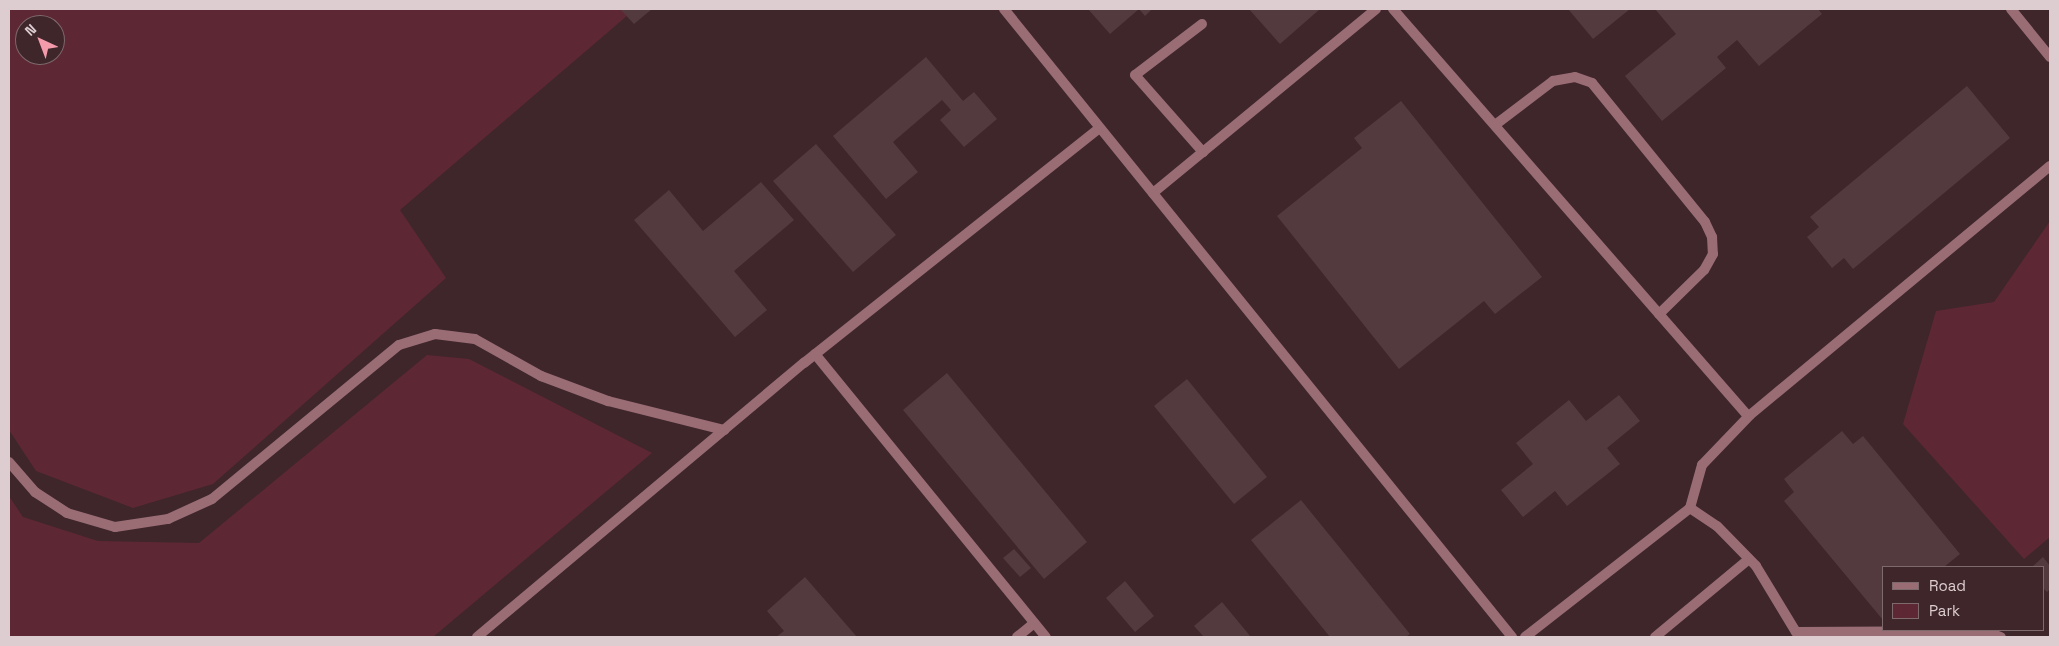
<!DOCTYPE html>
<html>
<head>
<meta charset="utf-8">
<style>
	body { margin:0 }
	#map { position:relative; width:2059px; height:646px; overflow:hidden; background:#3e262b; font-family:"Space Grotesk",sans-serif }
	div>[style] { position:absolute }
	.green>* { inset:0; background:#5e2734 }
	.building>* { inset:0; background:#533a3e }
	.service>* { height:10px; margin:-5px; padding:0 5px; transform-origin:5px; border-radius:5px; background:#9a6d75 }
	.minor>* { height:10px; margin:-5px; padding:0 5px; transform-origin:5px; border-radius:5px; background:#9a6d75 }
	span { translate:-50% -50%; white-space:nowrap; text-align:center; line-height:1.15; -webkit-text-stroke:5px #3e262b; paint-order:stroke }
	.frame { position:absolute; inset:0; border:10px solid #ddcdd0; pointer-events:none }
	.legend { position:absolute; left:1882px; top:566px; width:162px; height:65px; box-sizing:border-box; background:#3e262b; border:1px solid #7e696d; margin:0; padding:6px 9px; list-style:none; font-size:15px; color:#ddcdd0 }
	.legend li { display:flex; align-items:center; gap:10px; height:25px }
	.legend b { width:25px; border:1px solid #7e696d }
	.north { position:absolute; left:15px; top:15px; width:50px; height:50px; box-sizing:border-box; background:#3e262b; border:1px solid #7e696d; border-radius:50%; rotate:317deg; font-size:14px; font-weight:700; line-height:20px; text-align:center; color:#ddcdd0 }
	.north::after { content:''; display:block; margin:auto; width:18px; height:22px; background:#f39aab; clip-path:polygon(50% 0,100% 100%,50% 72%,0 100%) }
</style>
</head>
<body>
<div id="map">
	<div class="green">
		<i style="clip-path:polygon(evenodd,9px 9px,635px 9px,400px 210px,446px 278px,213px 484px,133px 508px,36px 471px,9px 430px,9px 9px,25px 25px,55px 25px,55px 55px,25px 55px,25px 25px)"></i>
		<i style="clip-path:polygon(2050px 221px,2050px 537px,2024px 559px,1903px 424px,1936px 311px,1994px 302px)"></i>
		<i style="clip-path:polygon(427px 355px,469px 359px,652px 453px,433px 637px,9px 637px,9px 496px,23px 517px,98px 541px,199px 543px)"></i>
	</div>
	<div class="building">
		<i style="clip-path:polygon(620px 9px,652px 9px,634px 24px)"></i>
		<i style="clip-path:polygon(1088px 9px,1152px 9px,1145px 16px,1139px 9px,1110px 34px)"></i>
		<i style="clip-path:polygon(1249px 9px,1320px 9px,1280px 44px)"></i>
		<i style="clip-path:polygon(1568px 9px,1630px 9px,1593px 39px)"></i>
		<i style="clip-path:polygon(1655px 9px,1818px 9px,1822px 14px,1759px 66px,1737px 40px,1717px 57px,1726px 68px,1662px 121px,1625px 76px,1676px 34px)"></i>
		<i style="clip-path:polygon(926px 57px,963px 101px,974px 92px,997px 119px,964px 147px,940px 120px,951px 110px,942px 100px,893px 142px,918px 172px,886px 199px,833px 136px)"></i>
		<i style="clip-path:polygon(1967px 86px,2010px 138px,1853px 269px,1844px 258px,1832px 268px,1807px 237px,1819px 227px,1810px 217px)"></i>
		<i style="clip-path:polygon(1401px 101px,1542px 277px,1495px 314px,1484px 301px,1399px 369px,1277px 216px,1362px 148px,1354px 138px)"></i>
		<i style="clip-path:polygon(816px 144px,896px 235px,853px 272px,773px 181px)"></i>
		<i style="clip-path:polygon(761px 182px,794px 220px,734px 271px,767px 310px,735px 337px,634px 220px,669px 190px,703px 231px)"></i>
		<i style="clip-path:polygon(947px 373px,1087px 542px,1044px 579px,903px 410px)"></i>
		<i style="clip-path:polygon(1187px 379px,1267px 477px,1234px 504px,1154px 406px)"></i>
		<i style="clip-path:polygon(1619px 395px,1640px 421px,1607px 448px,1620px 464px,1567px 506px,1555px 491px,1523px 517px,1501px 490px,1533px 464px,1516px 443px,1569px 400px,1586px 421px)"></i>
		<i style="clip-path:polygon(1842px 431px,1853px 444px,1863px 436px,1960px 554px,1944px 567px,1883px 567px,1883px 620px,1784px 501px,1794px 492px,1784px 479px)"></i>
		<i style="clip-path:polygon(1301px 500px,1410px 634px,1406px 637px,1330px 637px,1251px 540px)"></i>
		<i style="clip-path:polygon(1014px 549px,1031px 568px,1020px 577px,1003px 558px)"></i>
		<i style="clip-path:polygon(2043px 557px,2050px 566px,2050px 589px,2047px 592px,2043px 588px,2043px 567px,2032px 567px)"></i>
		<i style="clip-path:polygon(805px 577px,857px 637px,776px 637px,784px 631px,767px 611px)"></i>
		<i style="clip-path:polygon(1125px 581px,1154px 616px,1135px 632px,1106px 598px)"></i>
		<i style="clip-path:polygon(1222px 602px,1251px 637px,1204px 637px,1194px 626px)"></i>
	</div>
	<div class="service">
		<i style="left:1393px;top:9px;width:540px;rotate:48.9deg"></i>
		<i style="left:1202px;top:24px;width:84px;rotate:142.7deg"></i>
		<i style="left:1135px;top:75px;width:103px;rotate:48.6deg"></i>
		<i style="left:1495px;top:125px;width:73px;rotate:-37.2deg"></i>
		<i style="left:1553px;top:81px;width:22px;rotate:-10deg"></i>
		<i style="left:1575px;top:77px;width:18px;rotate:19deg"></i>
		<i style="left:1592px;top:83px;width:179px;rotate:50.9deg"></i>
		<i style="left:1705px;top:222px;width:17px;rotate:65deg"></i>
		<i style="left:1712px;top:237px;width:17px;rotate:87deg"></i>
		<i style="left:1713px;top:254px;width:18px;rotate:119deg"></i>
		<i style="left:1704px;top:270px;width:63px;rotate:135.6deg"></i>
		<i style="left:1153px;top:193px;width:289px;rotate:-39.5deg"></i>
		<i style="left:9px;top:462px;width:40px;rotate:49deg"></i>
		<i style="left:35px;top:492px;width:38px;rotate:33deg"></i>
		<i style="left:67px;top:513px;width:50px;rotate:16.3deg"></i>
		<i style="left:115px;top:527px;width:54px;rotate:-8.6deg"></i>
		<i style="left:168px;top:519px;width:48px;rotate:-24.4deg"></i>
		<i style="left:212px;top:499px;width:242px;rotate:-39.5deg"></i>
		<i style="left:399px;top:345px;width:38px;rotate:-17deg"></i>
		<i style="left:435px;top:334px;width:40px;rotate:7.1deg"></i>
		<i style="left:475px;top:339px;width:76px;rotate:29.3deg"></i>
		<i style="left:541px;top:376px;width:72px;rotate:20.5deg"></i>
		<i style="left:608px;top:401px;width:120px;rotate:14deg"></i>
		<i style="left:1690px;top:508px;width:32px;rotate:34deg"></i>
		<i style="left:1717px;top:526px;width:56px;rotate:45.7deg"></i>
		<i style="left:1756px;top:566px;width:77px;rotate:58.8deg"></i>
		<i style="left:1796px;top:632px;width:189px;rotate:-0.3deg"></i>
		<i style="left:1985px;top:631px;width:17px;rotate:21deg"></i>
		<i style="left:1655px;top:637px;width:122px;rotate:-39.7deg"></i>
	</div>
	<div class="minor">
		<i style="left:1004px;top:9px;width:808px;rotate:51.03deg"></i>
		<i style="left:2011px;top:9px;width:62px;rotate:50.9deg"></i>
		<i style="left:815px;top:354px;width:365px;rotate:50.8deg"></i>
		<i style="left:477px;top:637px;width:427px;rotate:-40deg"></i>
		<i style="left:804px;top:363px;width:377px;rotate:-38.5deg"></i>
		<i style="left:1017px;top:637px;width:22px;rotate:-39deg"></i>
		<i style="left:1525px;top:637px;width:209px;rotate:-38deg"></i>
		<i style="left:1690px;top:508px;width:45px;rotate:-74.4deg"></i>
		<i style="left:1702px;top:465px;width:69px;rotate:-46.2deg"></i>
		<i style="left:1750px;top:415px;width:390px;rotate:-39.7deg"></i>
	</div>
	<div class="frame"></div>
	<ul class="legend">
	<li><b style="height:6px;background:#9a6d75"></b>Road</li>
	<li><b style="height:14px;background:#5e2734"></b>Park</li>
	</ul>
	<div class="north">N</div>
</div>
</body>
</html>
